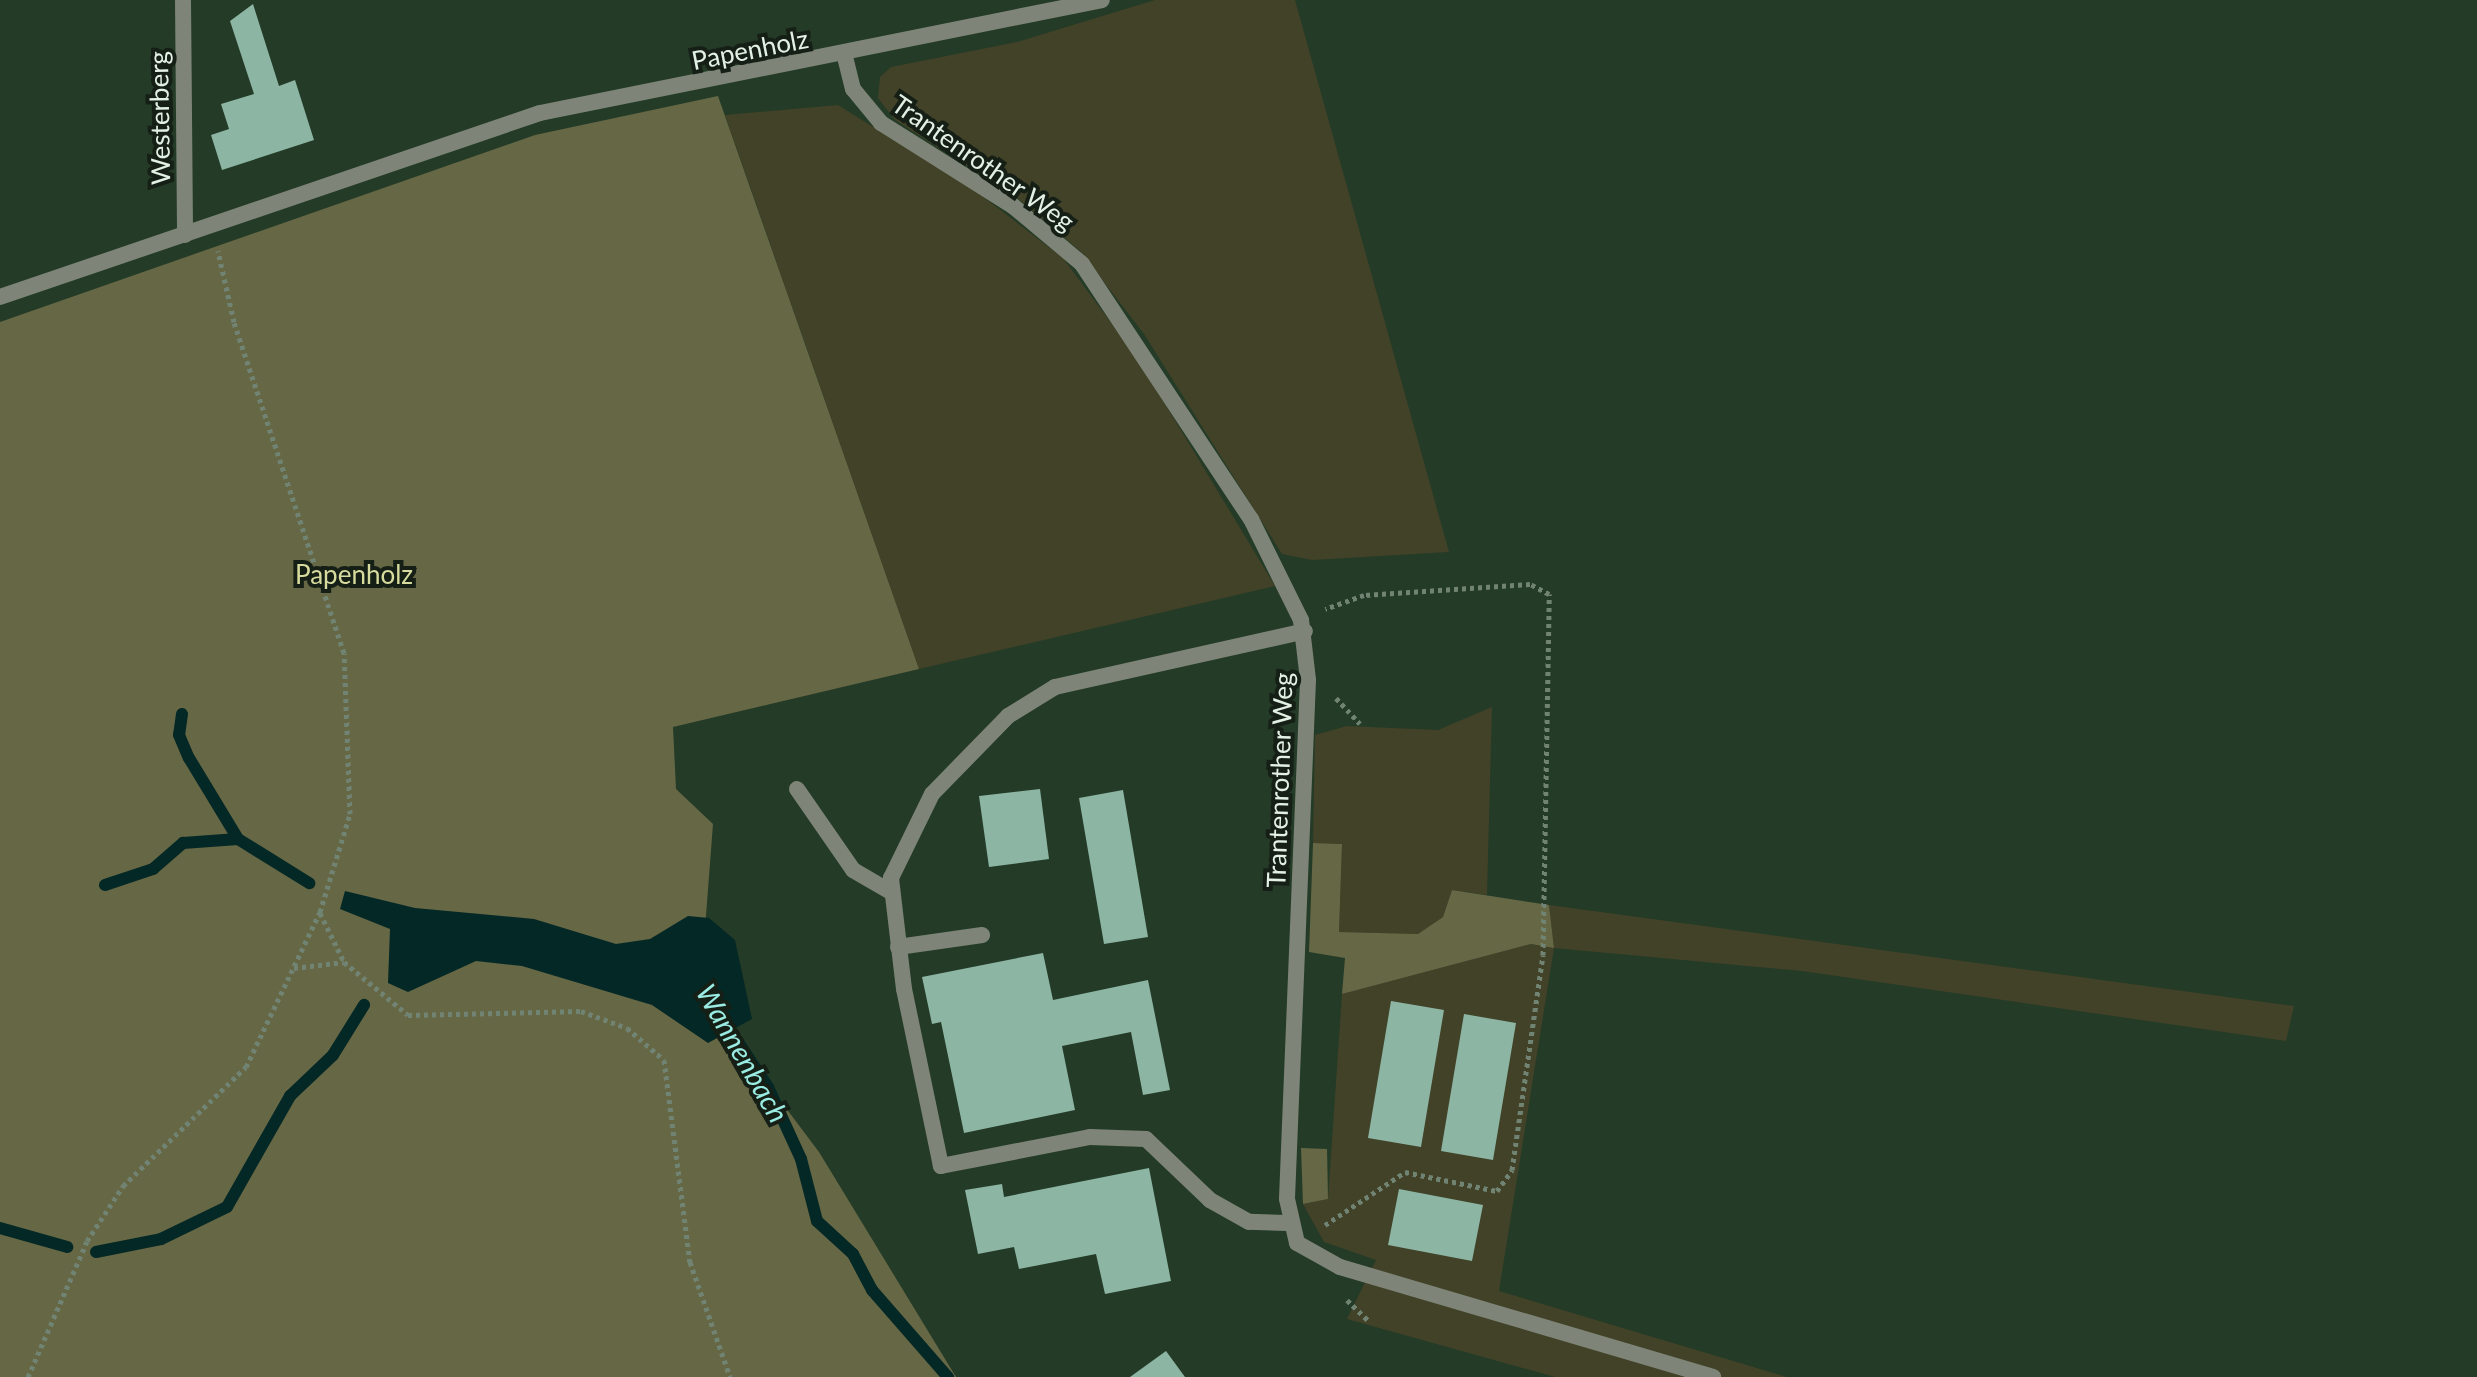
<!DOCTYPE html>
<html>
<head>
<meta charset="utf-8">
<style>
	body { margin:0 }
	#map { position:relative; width:2477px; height:1377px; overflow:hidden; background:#243b27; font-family:Lato,sans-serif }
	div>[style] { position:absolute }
	.green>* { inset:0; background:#414227 }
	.forest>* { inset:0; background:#666745 }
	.water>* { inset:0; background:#042825 }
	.stream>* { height:12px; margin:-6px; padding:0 6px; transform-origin:6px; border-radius:6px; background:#042825 }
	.building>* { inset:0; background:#8cb5a4 }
	.path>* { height:5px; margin-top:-2.5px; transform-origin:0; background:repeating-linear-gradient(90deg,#718473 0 4px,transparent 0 8px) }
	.lane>* { height:16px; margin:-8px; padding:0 8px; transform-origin:8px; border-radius:8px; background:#7e8578 }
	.street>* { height:16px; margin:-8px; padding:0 8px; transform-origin:8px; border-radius:8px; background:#7e8578 }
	span { translate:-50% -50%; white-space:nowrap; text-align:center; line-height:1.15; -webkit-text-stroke:8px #151f16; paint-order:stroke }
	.street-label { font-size:26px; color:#e3f1e5 }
	.park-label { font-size:26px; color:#d8db9e }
	.water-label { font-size:28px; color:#9aebe1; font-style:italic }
</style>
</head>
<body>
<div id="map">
	<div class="green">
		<i style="clip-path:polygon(1155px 0,1295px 0,1449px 552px,1312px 560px,1282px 554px,1144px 334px,1080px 251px,1017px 198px,895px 120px,878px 98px,880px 77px,891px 67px,1017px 42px)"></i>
		<i style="clip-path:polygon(838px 105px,977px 192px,1063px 258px,1138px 359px,1275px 586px,919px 669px,725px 115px)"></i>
		<i style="clip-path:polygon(1492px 707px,1487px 895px,1452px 890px,1443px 917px,1418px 934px,1339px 932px,1342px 844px,1313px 843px,1315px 735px,1347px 726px,1438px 730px)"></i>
		<i style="clip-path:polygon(1549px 905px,2294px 1006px,2286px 1041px,1802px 971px,1554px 948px,1499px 1291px,1787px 1377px,1555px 1377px,1347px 1319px,1376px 1260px,1324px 1242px,1303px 1204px,1328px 1199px,1342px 994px,1531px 944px,1554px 948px)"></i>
	</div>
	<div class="forest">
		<i style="clip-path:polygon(718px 96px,919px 669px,673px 727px,676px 789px,713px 824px,700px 994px,819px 1152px,956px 1377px,0 1377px,0 322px,535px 135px)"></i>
		<i style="clip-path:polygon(1313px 843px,1342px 844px,1339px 932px,1418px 934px,1443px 917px,1452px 890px,1549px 905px,1554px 948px,1531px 944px,1342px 994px,1345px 958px,1309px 952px)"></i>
		<i style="clip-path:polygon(1301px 1148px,1327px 1149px,1328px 1199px,1303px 1204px)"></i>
	</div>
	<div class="water">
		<i style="clip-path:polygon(345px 891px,415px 908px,534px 919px,616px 944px,650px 939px,688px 916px,709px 918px,735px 940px,752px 1019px,708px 1043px,652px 1005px,522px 966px,476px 961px,408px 992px,388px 983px,390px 929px,340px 909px)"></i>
	</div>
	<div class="stream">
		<i style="left:182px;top:714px;width:21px;rotate:98deg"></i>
		<i style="left:179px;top:735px;width:25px;rotate:67deg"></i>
		<i style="left:189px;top:758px;width:95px;rotate:58.8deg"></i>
		<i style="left:238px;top:839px;width:84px;rotate:31.8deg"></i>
		<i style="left:105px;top:885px;width:51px;rotate:-18.4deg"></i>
		<i style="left:153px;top:869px;width:40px;rotate:-41deg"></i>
		<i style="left:183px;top:843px;width:55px;rotate:-4.2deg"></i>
		<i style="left:722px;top:1018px;width:83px;rotate:56.3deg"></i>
		<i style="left:768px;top:1087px;width:79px;rotate:65.4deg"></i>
		<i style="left:801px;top:1159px;width:64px;rotate:75.5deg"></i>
		<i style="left:817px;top:1221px;width:49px;rotate:42.5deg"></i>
		<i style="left:853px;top:1254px;width:41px;rotate:62.2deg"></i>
		<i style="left:872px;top:1290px;width:116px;rotate:48.9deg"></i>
		<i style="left:0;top:1228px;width:70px;rotate:15.8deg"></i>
		<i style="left:96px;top:1252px;width:66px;rotate:-11.3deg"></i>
		<i style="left:161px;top:1239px;width:73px;rotate:-25.9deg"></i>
		<i style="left:227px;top:1207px;width:128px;rotate:-60.4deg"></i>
		<i style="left:290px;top:1096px;width:59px;rotate:-43.6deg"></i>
		<i style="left:333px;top:1055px;width:59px;rotate:-58.2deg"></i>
	</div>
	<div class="building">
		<i style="clip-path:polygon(253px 4px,279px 86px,295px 80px,314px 140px,222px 170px,211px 135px,229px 129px,221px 104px,254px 94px,230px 21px)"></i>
		<i style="clip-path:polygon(1040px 789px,1049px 859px,989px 867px,979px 796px)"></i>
		<i style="clip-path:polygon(1123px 790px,1148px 937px,1104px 944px,1079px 798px)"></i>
		<i style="clip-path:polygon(1043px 953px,1053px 1000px,1148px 980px,1170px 1090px,1143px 1095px,1131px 1032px,1062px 1046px,1075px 1110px,964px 1133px,941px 1022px,932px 1024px,922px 977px)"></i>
		<i style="clip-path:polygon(1391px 1001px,1444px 1010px,1421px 1147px,1368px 1138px)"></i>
		<i style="clip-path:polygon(1464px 1014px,1516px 1023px,1493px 1160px,1441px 1151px)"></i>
		<i style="clip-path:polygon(1149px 1168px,1171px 1281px,1105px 1294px,1096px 1254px,1019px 1269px,1014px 1247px,978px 1254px,965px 1190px,1002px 1184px,1004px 1197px)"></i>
		<i style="clip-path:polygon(1399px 1189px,1483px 1205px,1472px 1261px,1388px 1245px)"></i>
		<i style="clip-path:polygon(1166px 1351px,1185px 1377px,1130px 1377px)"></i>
	</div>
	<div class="path">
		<i style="left:1336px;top:698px;width:35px;rotate:47deg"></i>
		<i style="left:320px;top:913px;width:55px;rotate:63.9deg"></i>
		<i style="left:344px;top:962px;width:83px;rotate:39.6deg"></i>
		<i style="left:408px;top:1015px;width:173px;rotate:-1.3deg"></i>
		<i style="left:581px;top:1011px;width:49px;rotate:20.3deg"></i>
		<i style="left:627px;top:1028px;width:49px;rotate:40.9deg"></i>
		<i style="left:664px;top:1060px;width:204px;rotate:82.7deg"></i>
		<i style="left:690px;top:1262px;width:122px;rotate:70.8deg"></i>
		<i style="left:294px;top:968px;width:50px;rotate:-6.8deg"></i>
		<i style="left:1325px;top:1225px;width:96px;rotate:-33.5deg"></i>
		<i style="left:1405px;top:1172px;width:94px;rotate:11.7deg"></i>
		<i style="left:1497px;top:1191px;width:26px;rotate:-54deg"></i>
		<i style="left:1512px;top:1170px;width:217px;rotate:-81.8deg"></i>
		<i style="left:1543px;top:955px;width:361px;rotate:-89deg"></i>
		<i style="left:1549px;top:594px;width:21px;rotate:-152deg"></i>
		<i style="left:1530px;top:584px;width:166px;rotate:176.2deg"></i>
		<i style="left:1364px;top:595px;width:41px;rotate:160.3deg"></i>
		<i style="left:1347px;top:1300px;width:30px;rotate:44deg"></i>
		<i style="left:28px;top:1377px;width:148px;rotate:-66.5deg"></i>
		<i style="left:87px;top:1241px;width:66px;rotate:-56.8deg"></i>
		<i style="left:123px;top:1186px;width:171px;rotate:-44.1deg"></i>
		<i style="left:246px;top:1067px;width:172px;rotate:-64.5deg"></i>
		<i style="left:320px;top:912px;width:102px;rotate:-73deg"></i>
		<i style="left:350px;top:814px;width:161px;rotate:-92.1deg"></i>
		<i style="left:344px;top:653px;width:349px;rotate:-108.4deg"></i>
		<i style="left:234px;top:322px;width:73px;rotate:-102.7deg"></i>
	</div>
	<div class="lane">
		<i style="left:797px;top:789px;width:98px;rotate:55.3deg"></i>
		<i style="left:853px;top:870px;width:44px;rotate:30.1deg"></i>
		<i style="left:898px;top:947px;width:85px;rotate:-8.1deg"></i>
		<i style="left:1287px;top:1223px;width:38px;rotate:-178deg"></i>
		<i style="left:1249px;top:1222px;width:45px;rotate:-150.6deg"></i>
		<i style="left:1210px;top:1200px;width:88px;rotate:-136.4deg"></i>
		<i style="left:1146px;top:1139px;width:56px;rotate:-178deg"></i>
		<i style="left:1090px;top:1137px;width:152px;rotate:169deg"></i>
		<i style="left:941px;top:1166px;width:181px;rotate:-101.8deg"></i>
		<i style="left:904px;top:989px;width:112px;rotate:-96.7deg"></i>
		<i style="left:891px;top:878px;width:93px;rotate:-64deg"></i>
		<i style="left:932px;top:794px;width:109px;rotate:-45.7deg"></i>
		<i style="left:1008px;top:716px;width:55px;rotate:-31.7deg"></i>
		<i style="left:1055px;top:687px;width:256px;rotate:-12.6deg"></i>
	</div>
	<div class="street">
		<i style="left:183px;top:0;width:235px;rotate:89.5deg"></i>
		<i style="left:845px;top:57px;width:33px;rotate:76deg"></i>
		<i style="left:853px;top:89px;width:44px;rotate:50.5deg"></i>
		<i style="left:881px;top:123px;width:156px;rotate:32.2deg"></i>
		<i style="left:1013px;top:206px;width:90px;rotate:40deg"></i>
		<i style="left:1082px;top:264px;width:306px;rotate:56.5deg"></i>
		<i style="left:1251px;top:519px;width:113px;rotate:63.7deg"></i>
		<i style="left:1301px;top:620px;width:60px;rotate:83.3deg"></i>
		<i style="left:1308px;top:680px;width:519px;rotate:92.32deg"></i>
		<i style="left:1287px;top:1199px;width:45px;rotate:77.2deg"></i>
		<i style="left:1297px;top:1243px;width:49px;rotate:29.2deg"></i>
		<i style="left:1340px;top:1267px;width:389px;rotate:16.4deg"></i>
		<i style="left:0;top:297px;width:570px;rotate:-18.82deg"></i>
		<i style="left:540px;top:113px;width:573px;rotate:-11.37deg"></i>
	</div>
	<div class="street-label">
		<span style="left:750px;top:50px;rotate:-11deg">Papenholz</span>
		<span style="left:160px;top:118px;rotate:-91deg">Westerberg</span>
		<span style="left:983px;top:163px;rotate:35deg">Trantenrother Weg</span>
		<span style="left:1280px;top:780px;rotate:-88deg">Trantenrother Weg</span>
	</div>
	<div class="park-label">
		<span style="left:354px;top:575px">Papenholz</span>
	</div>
	<div class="water-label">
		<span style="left:743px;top:1053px;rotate:60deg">Wannenbach</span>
	</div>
</div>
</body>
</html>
